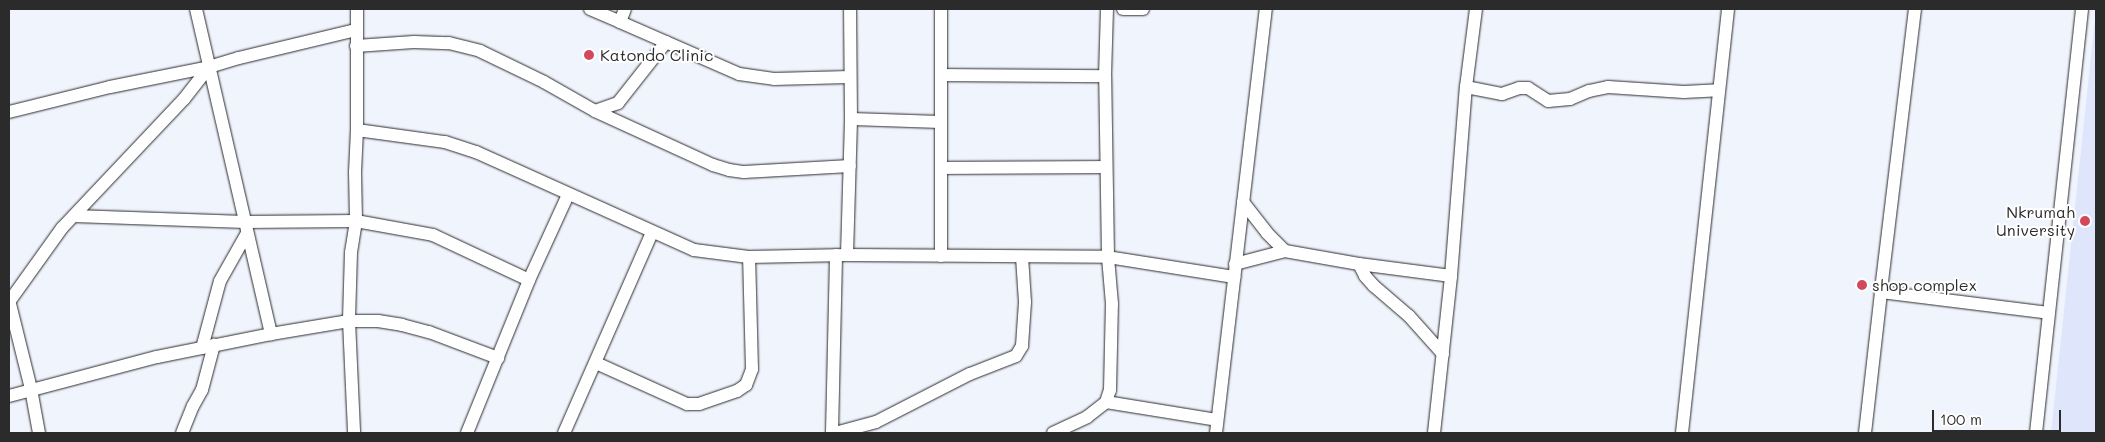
<!DOCTYPE html>
<html>
<head>
<meta charset="utf-8">
<style>
	body { margin:0 }
	#map { position:relative; width:2105px; height:442px; overflow:hidden; background:#f0f4fd; font-family:Mali,sans-serif }
	div>[style] { position:absolute }
	.built>* { inset:0; background:#dfe6fb }
	.roads { filter:drop-shadow(0 0 1px #2b2b2b) drop-shadow(0 0 1px #2b2b2b) }
	.minor>* { height:12px; margin:-6px; padding:0 6px; transform-origin:6px; border-radius:6px; background:#fff }
	.dots>* { width:14px; height:14px; translate:-50% -50%; box-sizing:border-box; border:2px solid #fff; border-radius:50% }
	span { translate:-50% -50%; white-space:nowrap; text-align:center; line-height:1.15; -webkit-text-stroke:4px #fff; paint-order:stroke }
	.poi-label { font-size:16px; color:#2b2b2b }
	.left { translate:0 -50%; text-align:left }
	.right { translate:-100% -50%; text-align:right }
	.frame { position:absolute; inset:0; border:10px solid #2b2b2b; pointer-events:none }
	.scale { position:absolute; left:1932px; top:410px; width:129px; height:22px; box-sizing:border-box; border:2px solid #2b2b2b; border-top:0; padding-left:6px; font-size:15px; line-height:18px; white-space:nowrap; color:#2b2b2b; -webkit-text-stroke:4px #fff; paint-order:stroke }
</style>
</head>
<body>
<div id="map">
	<div class="built">
		<i style="clip-path:polygon(2096px 9px,2096px 433px,2051px 433px)"></i>
	</div>
	<div class="roads">
		<div class="minor">
			<i style="left:196px;top:9px;width:334px;rotate:77deg"></i>
			<i style="left:357px;top:9px;width:121px;rotate:90deg"></i>
			<i style="left:357px;top:130px;width:89px;rotate:7.8deg"></i>
			<i style="left:445px;top:142px;width:33px;rotate:18deg"></i>
			<i style="left:476px;top:152px;width:239px;rotate:24.2deg"></i>
			<i style="left:694px;top:250px;width:55px;rotate:7.3deg"></i>
			<i style="left:749px;top:257px;width:98px;rotate:-1.2deg"></i>
			<i style="left:847px;top:255px;width:261px;rotate:0.4deg"></i>
			<i style="left:1108px;top:257px;width:181px;rotate:-90.9deg"></i>
			<i style="left:1105px;top:76px;width:67px;rotate:-88.3deg"></i>
			<i style="left:590px;top:9px;width:33px;rotate:23deg"></i>
			<i style="left:620px;top:22px;width:14px;rotate:-69deg"></i>
			<i style="left:1123px;top:9px;width:20px"></i>
			<i style="left:1915px;top:9px;width:285px;rotate:96.9deg"></i>
			<i style="left:1881px;top:292px;width:169px;rotate:7.1deg"></i>
			<i style="left:620px;top:22px;width:130px;rotate:23.6deg"></i>
			<i style="left:739px;top:74px;width:35px;rotate:8deg"></i>
			<i style="left:774px;top:79px;width:75px;rotate:-1.5deg"></i>
			<i style="left:666px;top:42px;width:78px;rotate:128.2deg"></i>
			<i style="left:618px;top:103px;width:24px;rotate:161deg"></i>
			<i style="left:595px;top:111px;width:130px;rotate:24.6deg"></i>
			<i style="left:713px;top:165px;width:17px;rotate:17deg"></i>
			<i style="left:729px;top:170px;width:15px;rotate:8deg"></i>
			<i style="left:744px;top:172px;width:106px;rotate:-3.2deg"></i>
			<i style="left:356px;top:46px;width:58px;rotate:-3.9deg"></i>
			<i style="left:414px;top:42px;width:35px;rotate:2deg"></i>
			<i style="left:449px;top:43px;width:32px;rotate:14deg"></i>
			<i style="left:480px;top:51px;width:71px;rotate:25.8deg"></i>
			<i style="left:544px;top:82px;width:59px;rotate:29.6deg"></i>
			<i style="left:943px;top:75px;width:162px;rotate:0.4deg"></i>
			<i style="left:1466px;top:87px;width:37px;rotate:11deg"></i>
			<i style="left:1502px;top:94px;width:18px;rotate:-19deg"></i>
			<i style="left:1519px;top:88px;width:9px"></i>
			<i style="left:1528px;top:88px;width:24px;rotate:33deg"></i>
			<i style="left:1548px;top:101px;width:22px;rotate:-5deg"></i>
			<i style="left:1570px;top:99px;width:21px;rotate:-23deg"></i>
			<i style="left:1589px;top:91px;width:19px;rotate:-12deg"></i>
			<i style="left:1608px;top:87px;width:76px;rotate:3.8deg"></i>
			<i style="left:1684px;top:92px;width:34px;rotate:-3deg"></i>
			<i style="left:9px;top:112px;width:104px;rotate:-13.9deg"></i>
			<i style="left:110px;top:87px;width:101px;rotate:-11.4deg"></i>
			<i style="left:851px;top:119px;width:90px;rotate:1.9deg"></i>
			<i style="left:357px;top:130px;width:42px;rotate:92.7deg"></i>
			<i style="left:355px;top:172px;width:49px;rotate:88.8deg"></i>
			<i style="left:356px;top:221px;width:78px;rotate:10.3deg"></i>
			<i style="left:433px;top:235px;width:106px;rotate:25.1deg"></i>
			<i style="left:941px;top:168px;width:165px;rotate:-0.3deg"></i>
			<i style="left:1243px;top:202px;width:39px;rotate:52deg"></i>
			<i style="left:1267px;top:233px;width:25px;rotate:45deg"></i>
			<i style="left:1285px;top:251px;width:75px;rotate:10deg"></i>
			<i style="left:1359px;top:264px;width:93px;rotate:7.4deg"></i>
			<i style="left:74px;top:216px;width:171px;rotate:2deg"></i>
			<i style="left:245px;top:222px;width:111px;rotate:-0.5deg"></i>
			<i style="left:356px;top:221px;width:31px;rotate:99deg"></i>
			<i style="left:351px;top:252px;width:69px;rotate:91.7deg"></i>
			<i style="left:349px;top:321px;width:112px;rotate:87.4deg"></i>
			<i style="left:847px;top:255px;width:136px;rotate:-88.3deg"></i>
			<i style="left:851px;top:119px;width:110px;rotate:-90.5deg"></i>
			<i style="left:941px;top:256px;width:247px;rotate:-90deg"></i>
			<i style="left:1235px;top:264px;width:52px;rotate:-14.6deg"></i>
			<i style="left:1359px;top:264px;width:13px;rotate:63deg"></i>
			<i style="left:1365px;top:276px;width:13px;rotate:48deg"></i>
			<i style="left:1374px;top:286px;width:46px;rotate:40.6deg"></i>
			<i style="left:1409px;top:316px;width:51px;rotate:48.2deg"></i>
			<i style="left:9px;top:300px;width:92px;rotate:76.1deg"></i>
			<i style="left:31px;top:389px;width:45px;rotate:79.7deg"></i>
			<i style="left:9px;top:302px;width:91px;rotate:-54.4deg"></i>
			<i style="left:62px;top:228px;width:178px;rotate:-46.6deg"></i>
			<i style="left:184px;top:99px;width:41px;rotate:-52deg"></i>
			<i style="left:209px;top:67px;width:31px;rotate:-17deg"></i>
			<i style="left:239px;top:58px;width:120px;rotate:-13.5deg"></i>
			<i style="left:202px;top:348px;width:69px;rotate:-75deg"></i>
			<i style="left:220px;top:281px;width:55px;rotate:-60.6deg"></i>
			<i style="left:596px;top:363px;width:100px;rotate:24.3deg"></i>
			<i style="left:687px;top:404px;width:12px"></i>
			<i style="left:699px;top:404px;width:40px;rotate:-18.9deg"></i>
			<i style="left:737px;top:391px;width:11px;rotate:-34deg"></i>
			<i style="left:746px;top:385px;width:17px;rotate:-69deg"></i>
			<i style="left:752px;top:369px;width:112px;rotate:-91.5deg"></i>
			<i style="left:9px;top:396px;width:153px;rotate:-14.8deg"></i>
			<i style="left:157px;top:357px;width:116px;rotate:-11.4deg"></i>
			<i style="left:271px;top:334px;width:79px;rotate:-9.5deg"></i>
			<i style="left:349px;top:321px;width:29px"></i>
			<i style="left:378px;top:321px;width:24px;rotate:9deg"></i>
			<i style="left:402px;top:325px;width:28px;rotate:15deg"></i>
			<i style="left:429px;top:332px;width:74px;rotate:20.6deg"></i>
			<i style="left:1106px;top:402px;width:112px;rotate:9.2deg"></i>
			<i style="left:182px;top:433px;width:29px;rotate:-68deg"></i>
			<i style="left:193px;top:406px;width:18px;rotate:-61deg"></i>
			<i style="left:202px;top:390px;width:47px;rotate:-75.1deg"></i>
			<i style="left:467px;top:433px;width:165px;rotate:-67.9deg"></i>
			<i style="left:529px;top:280px;width:94px;rotate:-65.4deg"></i>
			<i style="left:564px;top:433px;width:219px;rotate:-66.3deg"></i>
			<i style="left:832px;top:433px;width:178px;rotate:-88.7deg"></i>
			<i style="left:835px;top:433px;width:42px;rotate:-15deg"></i>
			<i style="left:876px;top:422px;width:106px;rotate:-27.1deg"></i>
			<i style="left:970px;top:374px;width:49px;rotate:-21.4deg"></i>
			<i style="left:1016px;top:356px;width:12px;rotate:-59deg"></i>
			<i style="left:1022px;top:346px;width:44px;rotate:-86.1deg"></i>
			<i style="left:1025px;top:302px;width:45px;rotate:-93.8deg"></i>
			<i style="left:1053px;top:433px;width:38px;rotate:-25deg"></i>
			<i style="left:1087px;top:417px;width:24px;rotate:-38deg"></i>
			<i style="left:1106px;top:402px;width:13px;rotate:-72deg"></i>
			<i style="left:1110px;top:390px;width:86px;rotate:-88.7deg"></i>
			<i style="left:1112px;top:304px;width:47px;rotate:-94.9deg"></i>
			<i style="left:1108px;top:257px;width:128px;rotate:9deg"></i>
			<i style="left:1216px;top:433px;width:427px;rotate:-83.3deg"></i>
			<i style="left:1434px;top:433px;width:158px;rotate:-83.8deg"></i>
			<i style="left:1451px;top:276px;width:190px;rotate:-85.5deg"></i>
			<i style="left:1466px;top:87px;width:79px;rotate:-82.7deg"></i>
			<i style="left:1682px;top:433px;width:426px;rotate:-83.8deg"></i>
			<i style="left:1865px;top:433px;width:142px;rotate:-83.5deg"></i>
			<i style="left:2036px;top:433px;width:426px;rotate:-83.8deg"></i>
		</div>
	</div>
	<div class="dots">
		<i style="left:589px;top:55px;background:#d1495b"></i>
		<i style="left:2085px;top:221px;background:#d1495b"></i>
		<i style="left:1862px;top:285px;background:#d1495b"></i>
	</div>
	<div class="poi-label">
		<span class="left" style="left:600px;top:55px">Katondo Clinic</span>
		<span class="right" style="left:2075px;top:221px">Nkrumah<br>University</span>
		<span class="left" style="left:1872px;top:285px">shop complex</span>
	</div>
	<div class="frame"></div>
	<div class="scale">100 m</div>
</div>
</body>
</html>
